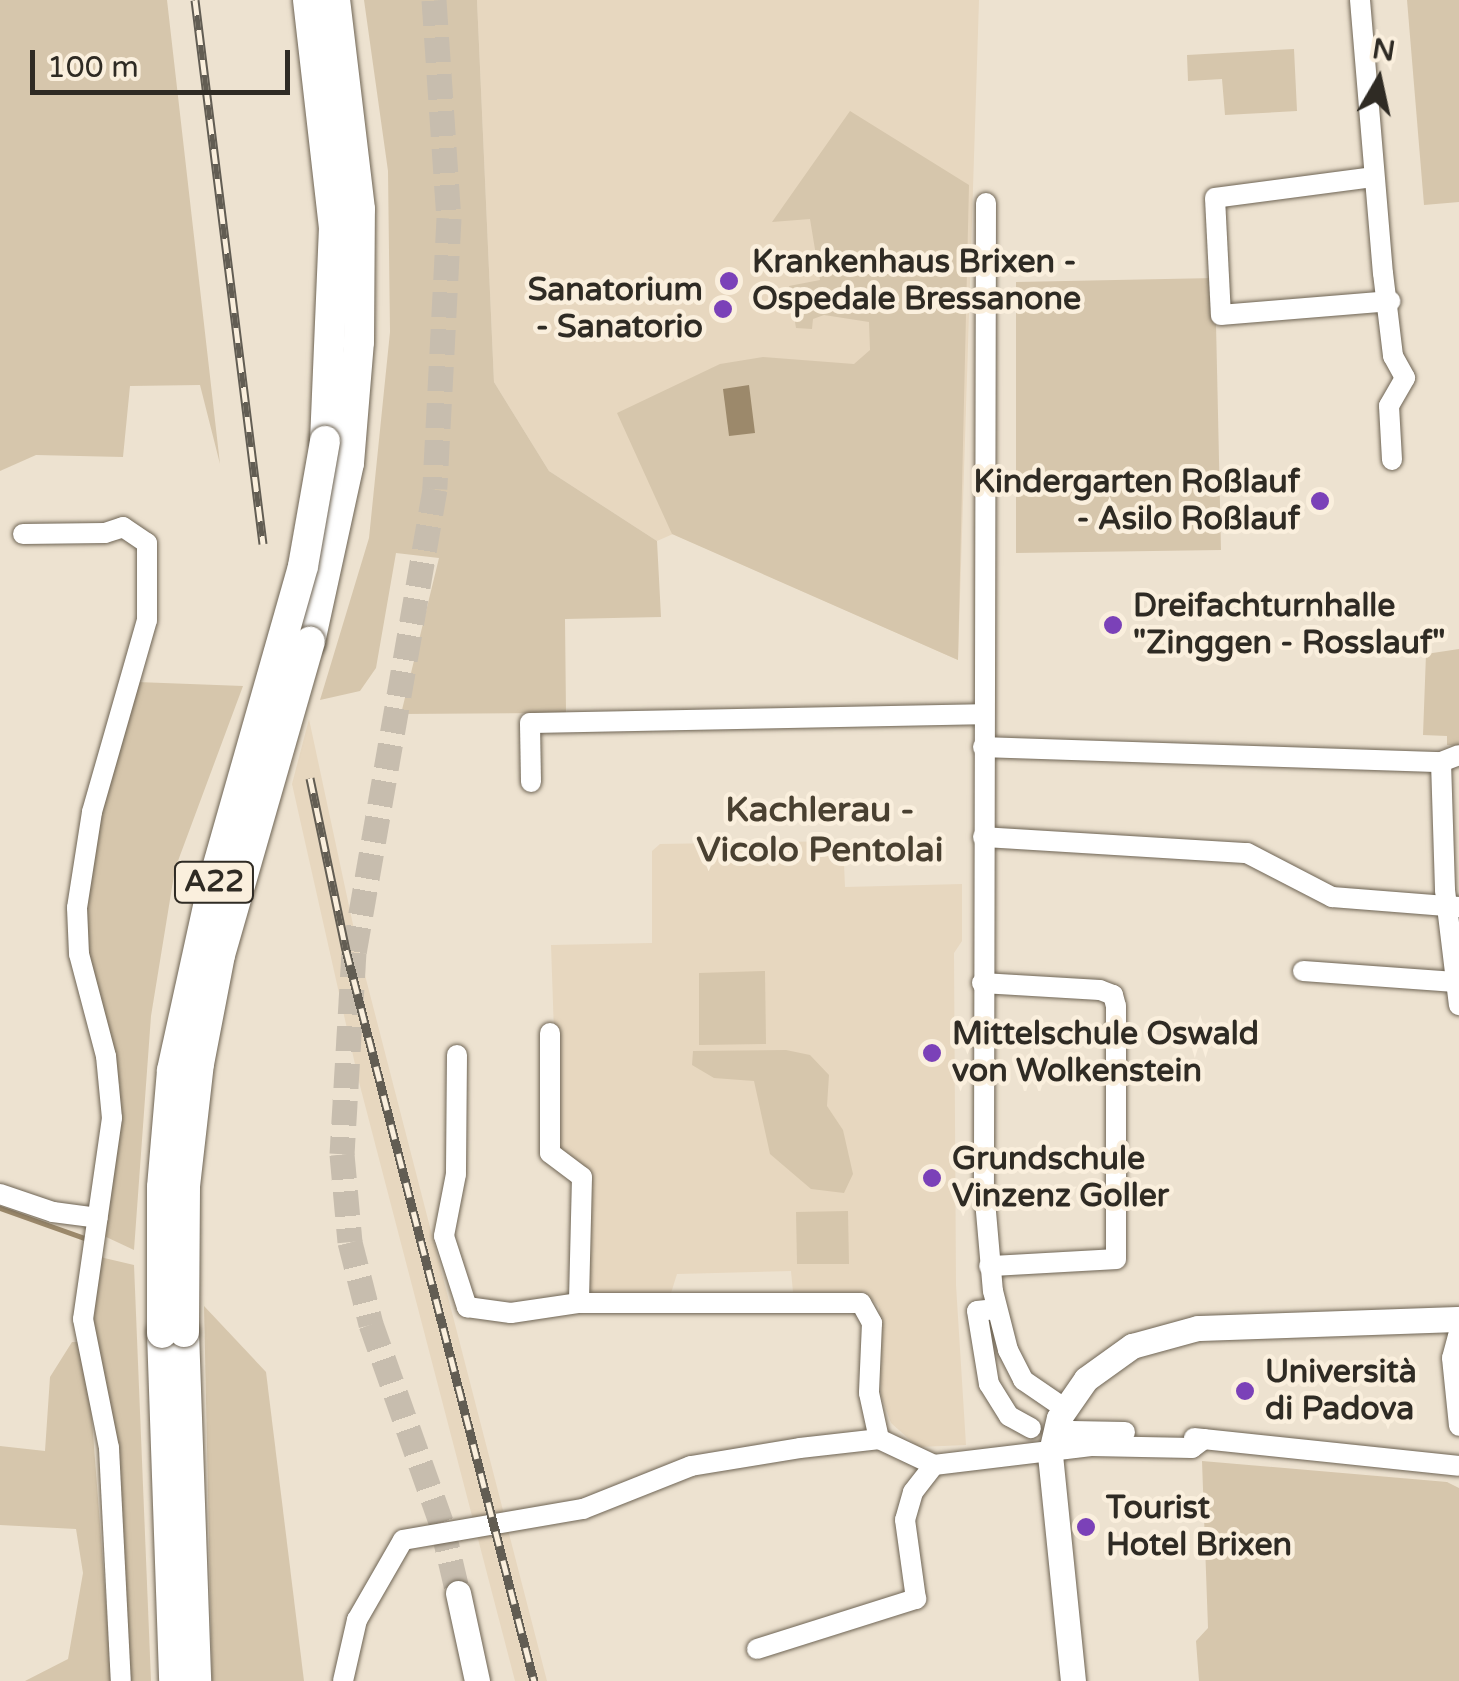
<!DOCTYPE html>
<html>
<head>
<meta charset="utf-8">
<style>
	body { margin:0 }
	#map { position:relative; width:1459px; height:1681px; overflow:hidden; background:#ede2d0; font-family:"Varela Round",sans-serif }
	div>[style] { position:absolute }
	.built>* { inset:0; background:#e7d7bf }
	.green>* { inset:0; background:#d6c6ac }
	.water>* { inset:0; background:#9c896b }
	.stream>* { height:5px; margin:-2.5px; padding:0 2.5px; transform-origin:2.5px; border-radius:2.5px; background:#9c896b }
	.major-tunnel>* { height:25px; margin-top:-12.5px; transform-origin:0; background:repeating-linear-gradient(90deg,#c7bdae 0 25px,transparent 0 37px) }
	.roads { filter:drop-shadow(0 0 2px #6e6454) drop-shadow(0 0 2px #6e6454) }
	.minor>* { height:20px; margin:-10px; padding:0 10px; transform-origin:10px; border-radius:10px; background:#fff }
	.major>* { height:25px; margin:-12.5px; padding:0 12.5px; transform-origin:12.5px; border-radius:12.5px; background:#fff }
	.highway>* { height:30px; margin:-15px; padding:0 15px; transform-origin:15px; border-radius:15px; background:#fff }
	.rail>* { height:9px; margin-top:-4.5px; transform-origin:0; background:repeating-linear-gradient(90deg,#faefdd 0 15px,#625d53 0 30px); box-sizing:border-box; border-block:2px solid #625d53 }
	.bridges { filter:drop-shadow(0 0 2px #6e6454) drop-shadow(0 0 2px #6e6454) }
	.highway-bridge>* { height:30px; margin:-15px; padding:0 15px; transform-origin:15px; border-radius:15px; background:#fff }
	.dots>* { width:28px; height:28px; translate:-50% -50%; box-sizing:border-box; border:5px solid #faefdd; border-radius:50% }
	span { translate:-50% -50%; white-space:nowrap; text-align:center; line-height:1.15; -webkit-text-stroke:9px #faefdd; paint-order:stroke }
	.shield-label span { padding:2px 8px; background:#faefdd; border:2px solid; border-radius:8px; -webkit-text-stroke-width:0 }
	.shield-label { font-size:30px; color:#2f2b24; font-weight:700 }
	.poi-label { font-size:32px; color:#2f2b24; font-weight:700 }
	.left { translate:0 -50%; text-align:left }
	.right { translate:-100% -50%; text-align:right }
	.neighbourhood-label { font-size:35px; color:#494031; font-weight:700 }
	.north { position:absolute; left:1329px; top:30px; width:100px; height:100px; -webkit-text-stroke:8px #faefdd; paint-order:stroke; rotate:9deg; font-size:28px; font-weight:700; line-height:40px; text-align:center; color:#2f2b24 }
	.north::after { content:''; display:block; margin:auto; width:35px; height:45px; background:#2f2b24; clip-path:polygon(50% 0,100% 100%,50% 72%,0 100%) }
	.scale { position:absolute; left:30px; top:50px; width:260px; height:45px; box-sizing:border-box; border:5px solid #2f2b24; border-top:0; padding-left:12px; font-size:30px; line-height:35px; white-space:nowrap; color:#2f2b24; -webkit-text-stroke:8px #faefdd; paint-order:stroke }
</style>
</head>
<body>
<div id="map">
	<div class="built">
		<i style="clip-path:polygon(477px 0,979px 0,958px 660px,673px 534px,657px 541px,549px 471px,494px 382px)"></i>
		<i style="clip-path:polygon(309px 719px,358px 948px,547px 1681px,515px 1681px,359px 1082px,292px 784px)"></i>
		<i style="clip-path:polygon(843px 841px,845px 887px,962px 884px,962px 941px,954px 953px,956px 1285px,966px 1445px,918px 1447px,891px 1423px,881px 1395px,879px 1307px,865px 1292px,793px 1292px,791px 1271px,677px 1274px,671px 1293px,596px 1296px,585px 1286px,582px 1165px,558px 1150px,551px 945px,652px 943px,652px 851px,660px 844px)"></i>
	</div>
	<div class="green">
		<i style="clip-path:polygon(0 0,167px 0,220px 464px,200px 385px,130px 386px,123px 457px,36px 455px,0 471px)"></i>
		<i style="clip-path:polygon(364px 0,477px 0,494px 382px,549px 471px,657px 541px,661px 617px,565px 619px,566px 713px,401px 714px,439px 558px,396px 553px,376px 668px,360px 691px,320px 700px,369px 538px,390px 332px,388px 171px)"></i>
		<i style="clip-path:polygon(1407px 0,1459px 0,1459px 202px,1424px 205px)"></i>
		<i style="clip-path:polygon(1294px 49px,1297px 111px,1225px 115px,1222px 79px,1188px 81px,1187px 55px)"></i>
		<i style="clip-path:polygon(850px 111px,969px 185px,958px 660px,672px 534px,617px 413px,720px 364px,763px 357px,854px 364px,870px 350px,869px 322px,824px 315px,813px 319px,812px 329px,796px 328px,789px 286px,820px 280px,810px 219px,772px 222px)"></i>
		<i style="clip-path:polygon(1215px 278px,1221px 550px,1016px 553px,1016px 282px)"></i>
		<i style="clip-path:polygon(1459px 649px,1459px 746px,1447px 745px,1447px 736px,1423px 735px,1426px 654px)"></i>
		<i style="clip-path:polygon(137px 682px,243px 686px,175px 869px,151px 1016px,134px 1250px,102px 1235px,120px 1084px,113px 1080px,81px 924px,91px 831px)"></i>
		<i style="clip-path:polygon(765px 971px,766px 1044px,699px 1045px,699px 973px)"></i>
		<i style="clip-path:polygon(786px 1050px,810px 1055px,829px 1075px,827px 1106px,843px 1130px,853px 1174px,844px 1193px,811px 1189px,770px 1154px,754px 1081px,714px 1078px,692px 1065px,693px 1051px)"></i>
		<i style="clip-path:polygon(848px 1211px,849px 1264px,797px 1264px,796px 1212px)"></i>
		<i style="clip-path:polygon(100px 1257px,134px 1265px,151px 1681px,125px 1681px,93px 1327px)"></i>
		<i style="clip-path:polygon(204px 1306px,266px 1372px,304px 1681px,212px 1681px)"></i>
		<i style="clip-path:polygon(72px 1342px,79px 1342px,90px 1394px,112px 1681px,25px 1681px,68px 1659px,83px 1573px,76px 1529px,0 1525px,0 1446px,45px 1451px,50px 1377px)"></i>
		<i style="clip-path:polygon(1202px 1461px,1447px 1482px,1459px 1488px,1459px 1681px,1199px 1681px,1196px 1641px,1208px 1628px)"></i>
	</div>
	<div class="water">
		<i style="clip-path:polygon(749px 385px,755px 433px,729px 436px,723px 389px)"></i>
	</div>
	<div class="stream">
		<i style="left:0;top:1208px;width:92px;rotate:19.6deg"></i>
	</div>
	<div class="major-tunnel">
		<i style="left:434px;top:0;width:219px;rotate:86.1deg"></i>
		<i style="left:449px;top:218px;width:271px;rotate:93deg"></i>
		<i style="left:435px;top:489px;width:470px;rotate:99.9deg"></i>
		<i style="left:354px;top:952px;width:202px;rotate:93.4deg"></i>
		<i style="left:342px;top:1154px;width:88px;rotate:84.8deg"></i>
		<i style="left:350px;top:1242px;width:85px;rotate:75.6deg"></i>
		<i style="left:371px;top:1324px;width:213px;rotate:70.5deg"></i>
		<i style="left:442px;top:1525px;width:70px;rotate:76.8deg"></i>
	</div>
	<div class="roads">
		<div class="minor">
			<i style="left:1360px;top:0;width:274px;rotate:85.2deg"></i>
			<i style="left:1383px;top:273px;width:84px;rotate:83.1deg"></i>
			<i style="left:1393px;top:356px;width:25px;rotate:61deg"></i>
			<i style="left:1405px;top:378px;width:32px;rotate:120deg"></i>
			<i style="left:1389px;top:406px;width:54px;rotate:86.8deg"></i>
			<i style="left:1374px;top:177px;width:160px;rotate:172.5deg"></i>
			<i style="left:1215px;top:198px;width:117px;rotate:87.1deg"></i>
			<i style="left:1221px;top:315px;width:170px;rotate:-4.7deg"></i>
			<i style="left:986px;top:203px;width:986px;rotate:90.12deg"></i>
			<i style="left:984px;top:1189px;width:102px;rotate:85deg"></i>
			<i style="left:993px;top:1291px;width:61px;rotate:75.7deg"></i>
			<i style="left:1008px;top:1350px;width:34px;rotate:63deg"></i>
			<i style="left:1023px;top:1380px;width:50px;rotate:34.3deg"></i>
			<i style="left:23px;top:534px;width:82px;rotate:-0.7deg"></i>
			<i style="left:105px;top:533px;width:19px;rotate:-18deg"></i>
			<i style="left:123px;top:527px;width:29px;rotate:34deg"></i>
			<i style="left:147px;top:543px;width:77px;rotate:90deg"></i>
			<i style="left:147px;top:620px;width:200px;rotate:106deg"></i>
			<i style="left:92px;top:812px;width:97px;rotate:98.9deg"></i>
			<i style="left:77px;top:908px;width:46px;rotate:87.5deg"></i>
			<i style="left:79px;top:954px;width:106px;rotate:75.2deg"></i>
			<i style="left:106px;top:1056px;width:62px;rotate:84.5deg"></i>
			<i style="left:112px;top:1118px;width:203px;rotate:98.2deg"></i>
			<i style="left:83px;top:1319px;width:132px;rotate:78.6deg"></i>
			<i style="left:109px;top:1448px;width:233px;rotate:87.1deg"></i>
			<i style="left:983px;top:747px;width:458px;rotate:1.9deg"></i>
			<i style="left:1441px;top:762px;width:128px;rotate:88.2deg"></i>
			<i style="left:1445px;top:890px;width:116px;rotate:83.1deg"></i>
			<i style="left:1441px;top:762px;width:19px;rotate:-21deg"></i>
			<i style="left:531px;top:782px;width:59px;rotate:-91deg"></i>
			<i style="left:530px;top:723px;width:453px;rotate:-1.1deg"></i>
			<i style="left:983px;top:837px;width:264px;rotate:3.5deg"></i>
			<i style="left:1247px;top:853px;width:96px;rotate:27.4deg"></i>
			<i style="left:1332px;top:897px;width:127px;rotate:4.5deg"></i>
			<i style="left:1303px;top:971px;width:153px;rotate:4.1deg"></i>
			<i style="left:982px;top:983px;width:118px;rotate:3.4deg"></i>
			<i style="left:1100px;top:990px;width:14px;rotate:21deg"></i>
			<i style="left:1113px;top:995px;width:11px;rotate:75deg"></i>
			<i style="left:1116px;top:1006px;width:253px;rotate:90deg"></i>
			<i style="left:1116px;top:1259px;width:127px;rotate:176.8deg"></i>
			<i style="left:550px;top:1033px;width:120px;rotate:90deg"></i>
			<i style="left:550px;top:1153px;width:40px;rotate:37deg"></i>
			<i style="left:582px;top:1177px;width:126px;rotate:91.4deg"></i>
			<i style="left:579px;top:1303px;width:282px"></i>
			<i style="left:861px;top:1303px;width:23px;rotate:61deg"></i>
			<i style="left:872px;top:1323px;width:70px;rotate:92.5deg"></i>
			<i style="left:869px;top:1393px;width:47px;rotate:77.7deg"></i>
			<i style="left:457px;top:1055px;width:119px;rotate:90.5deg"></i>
			<i style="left:456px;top:1174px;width:63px;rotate:101deg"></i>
			<i style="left:444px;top:1236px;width:75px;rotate:72.1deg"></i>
			<i style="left:467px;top:1307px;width:44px;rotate:7.8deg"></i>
			<i style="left:511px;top:1313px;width:69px;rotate:-8.4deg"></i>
			<i style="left:0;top:1194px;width:56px;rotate:18.8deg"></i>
			<i style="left:53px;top:1212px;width:45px;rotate:7.6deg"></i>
			<i style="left:996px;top:1309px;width:19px;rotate:174deg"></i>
			<i style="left:977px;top:1311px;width:74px;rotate:80.7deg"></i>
			<i style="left:989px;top:1384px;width:38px;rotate:58deg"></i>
			<i style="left:1009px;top:1416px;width:25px;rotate:29deg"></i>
			<i style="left:1459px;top:1332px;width:27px;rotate:105deg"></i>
			<i style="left:1452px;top:1358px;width:68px;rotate:84.1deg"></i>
			<i style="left:1072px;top:1431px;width:53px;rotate:1.1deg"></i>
			<i style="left:1194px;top:1438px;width:266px;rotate:6deg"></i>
			<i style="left:757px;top:1649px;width:167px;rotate:-17.5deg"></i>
			<i style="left:916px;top:1599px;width:80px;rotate:-97.9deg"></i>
			<i style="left:905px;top:1520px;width:29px;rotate:-74deg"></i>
			<i style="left:913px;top:1492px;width:34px;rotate:-52deg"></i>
			<i style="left:343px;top:1681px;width:63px;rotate:-77.1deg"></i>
			<i style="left:357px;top:1620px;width:92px;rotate:-60.1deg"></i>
			<i style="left:403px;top:1540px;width:183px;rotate:-9.8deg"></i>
			<i style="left:583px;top:1509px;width:116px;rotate:-21.7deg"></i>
			<i style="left:691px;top:1466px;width:110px;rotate:-9.4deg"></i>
			<i style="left:800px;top:1448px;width:80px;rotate:-6.5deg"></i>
			<i style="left:879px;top:1439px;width:61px;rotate:25.3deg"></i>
			<i style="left:934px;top:1465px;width:158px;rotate:-6.9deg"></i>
			<i style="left:1091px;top:1446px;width:101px;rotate:1.1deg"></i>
			<i style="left:1192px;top:1448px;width:15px;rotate:-37deg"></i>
		</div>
		<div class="major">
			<i style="left:458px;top:1593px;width:90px;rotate:77.8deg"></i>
			<i style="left:1073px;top:1681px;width:226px;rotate:-95.8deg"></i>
			<i style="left:1050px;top:1456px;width:39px;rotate:-77deg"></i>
			<i style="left:1059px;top:1418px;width:47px;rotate:-55.3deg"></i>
			<i style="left:1086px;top:1379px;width:57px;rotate:-35.7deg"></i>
			<i style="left:1132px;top:1346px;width:68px;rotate:-15.3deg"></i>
			<i style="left:1198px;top:1328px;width:261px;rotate:-2deg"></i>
		</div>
		<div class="highway">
			<i style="left:308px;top:0;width:228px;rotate:83.5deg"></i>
			<i style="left:334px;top:227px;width:214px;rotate:92.4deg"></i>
			<i style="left:310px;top:642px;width:183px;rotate:-77.7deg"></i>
			<i style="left:349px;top:463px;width:121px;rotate:-85.3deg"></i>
			<i style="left:359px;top:342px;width:133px;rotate:-89.6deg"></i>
			<i style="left:360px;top:209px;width:210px;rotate:-96.8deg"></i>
			<i style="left:184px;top:1332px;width:349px;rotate:88deg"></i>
			<i style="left:162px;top:1333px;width:348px;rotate:88deg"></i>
		</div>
	</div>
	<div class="rail">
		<i style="left:195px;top:0;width:548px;rotate:82.87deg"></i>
		<i style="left:310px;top:778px;width:176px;rotate:78.2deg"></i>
		<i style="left:346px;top:950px;width:755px;rotate:75.58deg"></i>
	</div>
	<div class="bridges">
		<div class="highway-bridge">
			<i style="left:184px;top:1332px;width:146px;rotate:-89.6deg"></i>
			<i style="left:185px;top:1186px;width:123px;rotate:-83.5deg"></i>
			<i style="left:199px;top:1064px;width:111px;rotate:-79.1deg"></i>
			<i style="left:220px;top:955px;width:326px;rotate:-74deg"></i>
			<i style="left:162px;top:1333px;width:146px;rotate:-90deg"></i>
			<i style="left:162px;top:1187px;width:117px;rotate:-85.1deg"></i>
			<i style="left:172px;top:1070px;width:196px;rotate:-77.6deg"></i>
			<i style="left:214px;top:879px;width:325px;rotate:-74.1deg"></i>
			<i style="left:303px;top:566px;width:127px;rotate:-80deg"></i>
		</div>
	</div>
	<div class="dots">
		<i style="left:729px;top:281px;background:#7b41b8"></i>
		<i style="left:723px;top:309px;background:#7b41b8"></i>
		<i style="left:1320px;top:501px;background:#7b41b8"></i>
		<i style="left:1113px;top:625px;background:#7b41b8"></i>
		<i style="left:932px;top:1053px;background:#7b41b8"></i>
		<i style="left:932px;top:1178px;background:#7b41b8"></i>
		<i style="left:1245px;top:1391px;background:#7b41b8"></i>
		<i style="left:1086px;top:1527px;background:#7b41b8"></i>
	</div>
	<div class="shield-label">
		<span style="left:214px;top:882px">A22</span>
	</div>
	<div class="poi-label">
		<span class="left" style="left:752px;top:281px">Krankenhaus Brixen -<br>Ospedale Bressanone</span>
		<span class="right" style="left:703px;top:309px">Sanatorium<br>- Sanatorio</span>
		<span class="right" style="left:1300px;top:501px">Kindergarten Roßlauf<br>- Asilo Roßlauf</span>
		<span class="left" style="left:1133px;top:625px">Dreifachturnhalle<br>"Zinggen - Rosslauf"</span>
		<span class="left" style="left:952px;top:1053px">Mittelschule Oswald<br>von Wolkenstein</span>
		<span class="left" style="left:952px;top:1178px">Grundschule<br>Vinzenz Goller</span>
		<span class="left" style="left:1265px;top:1391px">Università<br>di Padova</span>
		<span class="left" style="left:1106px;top:1527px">Tourist<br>Hotel Brixen</span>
	</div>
	<div class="neighbourhood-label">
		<span style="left:820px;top:830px">Kachlerau -<br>Vicolo Pentolai</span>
	</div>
	<div class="north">N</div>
	<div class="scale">100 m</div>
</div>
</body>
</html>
